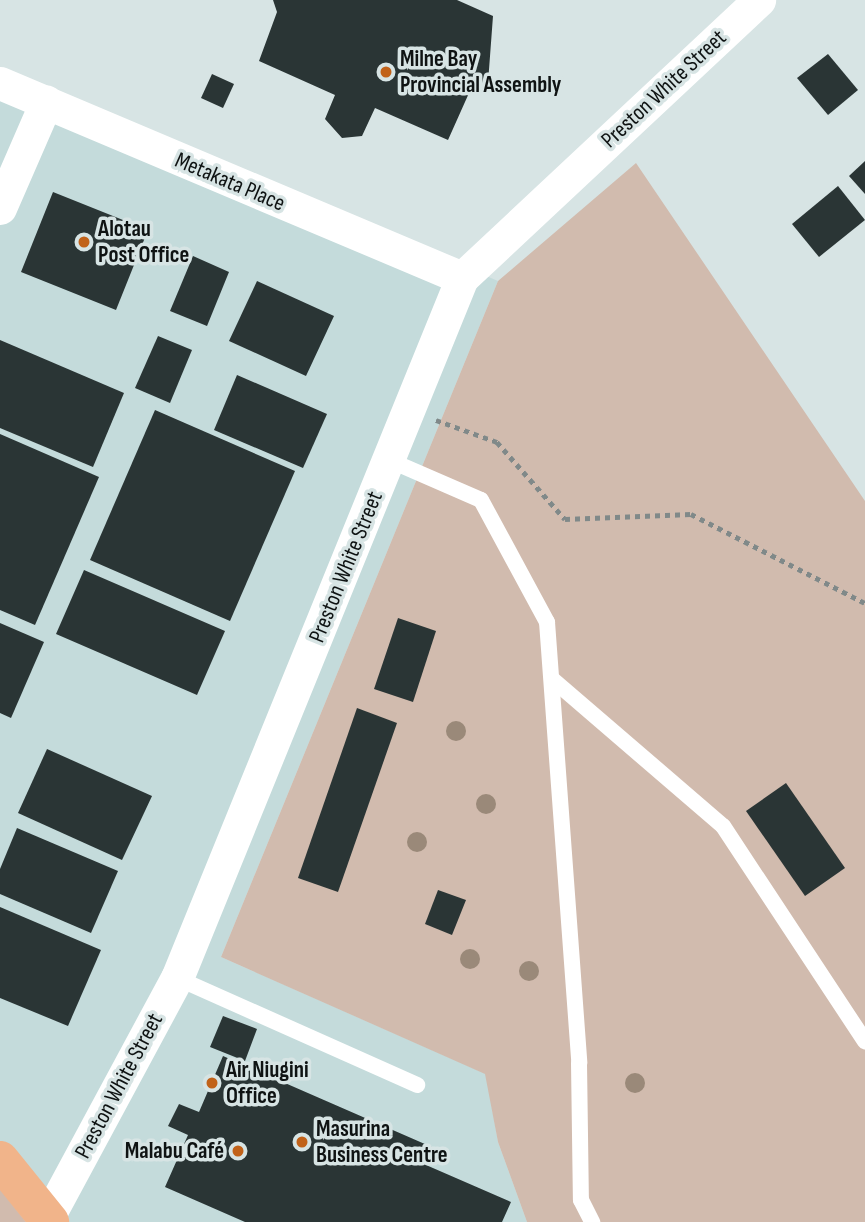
<!DOCTYPE html>
<html>
<head>
<meta charset="utf-8">
<style>
	body { margin:0 }
	#map { position:relative; width:865px; height:1222px; overflow:hidden; background:#d7e4e4; font-family:"Sofia Sans Condensed",sans-serif }
	div>[style] { position:absolute }
	.built>* { inset:0; background:#c4dbdb }
	.green>* { inset:0; background:#d1bbae }
	.building>* { inset:0; background:#2a3535 }
	.path>* { height:4.5px; margin-top:-2.25px; transform-origin:0; background:repeating-linear-gradient(90deg,#808989 0 5px,transparent 0 10px) }
	.service>* { height:16px; margin:-8px; padding:0 8px; transform-origin:8px; border-radius:8px; background:#fff }
	.minor>* { height:33px; margin:-16.5px; padding:0 16.5px; transform-origin:16.5px; border-radius:16.5px; background:#fff }
	.primary>* { height:38px; margin:-19px; padding:0 19px; transform-origin:19px; border-radius:19px; background:#f1b48a }
	.trees>* { width:20px; height:20px; margin:-10px; border-radius:50%; background:#9a8979 }
	.dots>* { width:19px; height:19px; translate:-50% -50%; box-sizing:border-box; border:4px solid #d7e4e4; border-radius:50% }
	span { translate:-50% -50%; white-space:nowrap; text-align:center; line-height:1.15; -webkit-text-stroke:7px #d7e4e4; paint-order:stroke }
	.poi-label { font-size:23px; color:#0f1313; font-weight:700 }
	.left { translate:0 -50%; text-align:left }
	.right { translate:-100% -50%; text-align:right }
	.street-label { font-size:23px; color:#0f1313 }
</style>
</head>
<body>
<div id="map">
	<div class="built">
		<i style="clip-path:polygon(0 68px,498px 281px,221px 957px,486px 1074px,498px 1142px,527px 1222px,65px 1222px,0 1143px)"></i>
	</div>
	<div class="green">
		<i style="clip-path:polygon(636px 163px,865px 501px,865px 1222px,527px 1222px,498px 1142px,485px 1074px,221px 957px,498px 281px)"></i>
		<i style="clip-path:polygon(0 1189px,26px 1222px,0 1222px)"></i>
	</div>
	<div class="building">
		<i style="clip-path:polygon(273px 0,457px 0,493px 16px,488px 83px,469px 93px,448px 140px,375px 108px,362px 136px,342px 138px,325px 119px,335px 95px,259px 61px,277px 12px)"></i>
		<i style="clip-path:polygon(828px 54px,858px 90px,828px 115px,797px 78px)"></i>
		<i style="clip-path:polygon(212px 74px,234px 84px,223px 108px,201px 98px)"></i>
		<i style="clip-path:polygon(865px 161px,865px 194px,849px 176px)"></i>
		<i style="clip-path:polygon(838px 186px,865px 220px,819px 257px,792px 224px)"></i>
		<i style="clip-path:polygon(53px 192px,148px 230px,116px 310px,21px 272px)"></i>
		<i style="clip-path:polygon(193px 256px,229px 272px,207px 326px,170px 311px)"></i>
		<i style="clip-path:polygon(257px 281px,334px 316px,306px 376px,229px 341px)"></i>
		<i style="clip-path:polygon(158px 336px,192px 350px,170px 403px,135px 388px)"></i>
		<i style="clip-path:polygon(0 340px,124px 393px,93px 467px,0 428px)"></i>
		<i style="clip-path:polygon(237px 375px,327px 414px,303px 468px,214px 430px)"></i>
		<i style="clip-path:polygon(155px 410px,295px 471px,230px 621px,90px 560px)"></i>
		<i style="clip-path:polygon(0 434px,99px 477px,35px 625px,0 610px)"></i>
		<i style="clip-path:polygon(84px 570px,225px 631px,197px 695px,56px 634px)"></i>
		<i style="clip-path:polygon(398px 618px,436px 631px,413px 702px,374px 689px)"></i>
		<i style="clip-path:polygon(0 623px,44px 642px,11px 718px,0 713px)"></i>
		<i style="clip-path:polygon(357px 708px,397px 723px,338px 892px,298px 878px)"></i>
		<i style="clip-path:polygon(47px 749px,152px 796px,122px 860px,18px 813px)"></i>
		<i style="clip-path:polygon(786px 783px,845px 868px,805px 896px,746px 811px)"></i>
		<i style="clip-path:polygon(17px 828px,118px 871px,91px 933px,0 894px,0 869px)"></i>
		<i style="clip-path:polygon(438px 890px,466px 900px,452px 935px,425px 924px)"></i>
		<i style="clip-path:polygon(0 907px,101px 950px,68px 1026px,0 998px)"></i>
		<i style="clip-path:polygon(223px 1016px,257px 1029px,245px 1061px,210px 1047px)"></i>
		<i style="clip-path:polygon(223px 1056px,434px 1148px,426px 1165px,511px 1202px,502px 1222px,245px 1222px,165px 1187px,188px 1135px,168px 1126px,179px 1104px,199px 1112px)"></i>
	</div>
	<div class="path">
		<i style="left:436px;top:420px;width:65px;rotate:19.8deg"></i>
		<i style="left:497px;top:442px;width:103px;rotate:48.6deg"></i>
		<i style="left:565px;top:519px;width:126px;rotate:-2.3deg"></i>
		<i style="left:691px;top:514px;width:195px;rotate:27.1deg"></i>
	</div>
	<div class="service">
		<i style="left:389px;top:460px;width:100px;rotate:23.5deg"></i>
		<i style="left:481px;top:500px;width:139px;rotate:61.6deg"></i>
		<i style="left:547px;top:622px;width:442px;rotate:85.8deg"></i>
		<i style="left:579px;top:1063px;width:137px;rotate:89.2deg"></i>
		<i style="left:581px;top:1200px;width:25px;rotate:63deg"></i>
		<i style="left:552px;top:679px;width:225px;rotate:40.7deg"></i>
		<i style="left:723px;top:826px;width:258px;rotate:56.6deg"></i>
		<i style="left:177px;top:978px;width:263px;rotate:24deg"></i>
	</div>
	<div class="minor">
		<i style="left:0;top:83px;width:501px;rotate:22.88deg"></i>
		<i style="left:0;top:208px;width:116px;rotate:-66.5deg"></i>
		<i style="left:47px;top:1219px;width:274px;rotate:-61.7deg"></i>
		<i style="left:177px;top:978px;width:756px;rotate:-67.85deg"></i>
		<i style="left:462px;top:278px;width:407px;rotate:-43.1deg"></i>
	</div>
	<div class="primary">
		<i style="left:0;top:1160px;width:80px;rotate:51.1deg"></i>
	</div>
	<div class="trees">
		<i style="left:456px;top:731px"></i>
		<i style="left:486px;top:804px"></i>
		<i style="left:417px;top:842px"></i>
		<i style="left:470px;top:959px"></i>
		<i style="left:529px;top:971px"></i>
		<i style="left:635px;top:1083px"></i>
	</div>
	<div class="dots">
		<i style="left:386px;top:72px;background:#c16219"></i>
		<i style="left:84px;top:242px;background:#c16219"></i>
		<i style="left:212px;top:1083px;background:#c16219"></i>
		<i style="left:302px;top:1142px;background:#c16219"></i>
		<i style="left:238px;top:1151px;background:#c16219"></i>
	</div>
	<div class="poi-label">
		<span class="left" style="left:400px;top:72px">Milne Bay<br>Provincial Assembly</span>
		<span class="left" style="left:98px;top:242px">Alotau<br>Post Office</span>
		<span class="left" style="left:226px;top:1083px">Air Niugini<br>Office</span>
		<span class="left" style="left:316px;top:1142px">Masurina<br>Business Centre</span>
		<span class="right" style="left:224px;top:1151px">Malabu Café</span>
	</div>
	<div class="street-label">
		<span style="left:664px;top:89px;rotate:-43deg">Preston White Street</span>
		<span style="left:230px;top:182px;rotate:23deg">Metakata Place</span>
		<span style="left:346px;top:567px;rotate:-68deg">Preston White Street</span>
		<span style="left:119px;top:1086px;rotate:-62deg">Preston White Street</span>
	</div>
</div>
</body>
</html>
